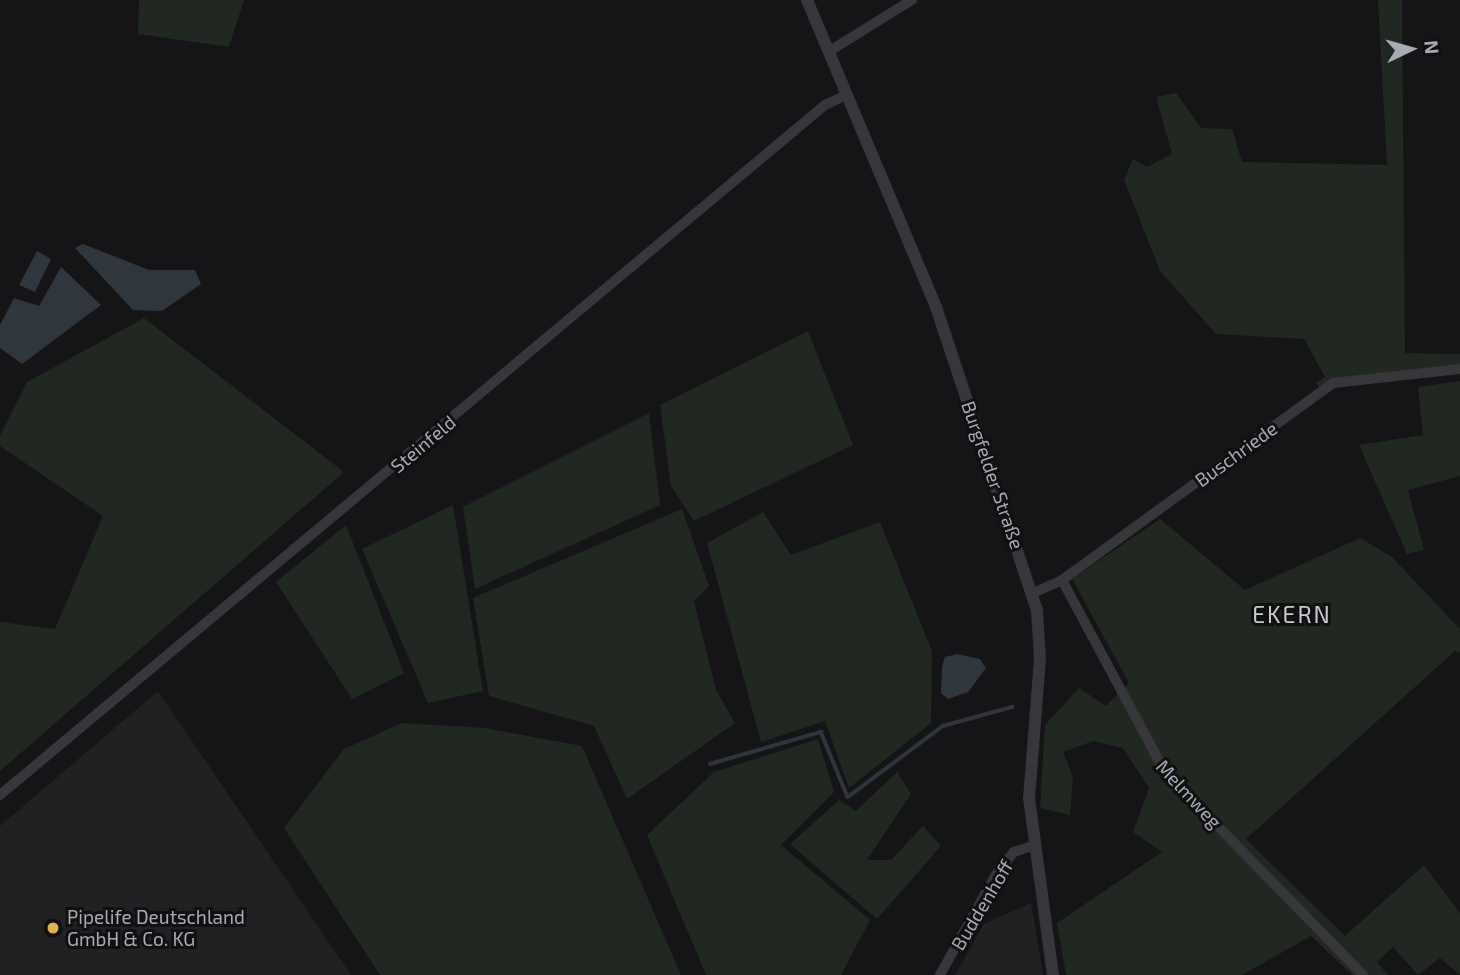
<!DOCTYPE html>
<html>
<head>
<meta charset="utf-8">
<style>
	body { margin:0 }
	#map { position:relative; width:1460px; height:975px; overflow:hidden; background:#151416; font-family:"Exo 2",sans-serif }
	div>[style] { position:absolute }
	.built>* { inset:0; background:#212123 }
	.green>* { inset:0; background:#212822 }
	.water>* { inset:0; background:#2f363e }
	.stream>* { height:3.5px; margin:-1.75px; padding:0 1.75px; transform-origin:1.75px; border-radius:1.75px; background:#2f363e }
	.minor>* { height:10px; margin:-5px; padding:0 5px; transform-origin:5px; border-radius:5px; background:#36363b }
	.tertiary>* { height:12px; margin:-6px; padding:0 6px; transform-origin:6px; border-radius:6px; background:#36363b }
	.dots>* { width:19px; height:19px; translate:-50% -50%; box-sizing:border-box; border:4px solid #101011; border-radius:50% }
	span { translate:-50% -50%; white-space:nowrap; text-align:center; line-height:1.15; -webkit-text-stroke:6px #101011; paint-order:stroke }
	.street-label { font-size:19px; color:#a8abb5 }
	.poi-label { font-size:19px; color:#a8abb5 }
	.left { translate:0 -50%; text-align:left }
	.quarter-label { font-size:23px; color:#c8cad1; letter-spacing:2px }
	.north { position:absolute; left:1376px; top:14px; width:70px; height:70px; -webkit-text-stroke:5px #101011; paint-order:stroke; rotate:85deg; font-size:19px; font-weight:700; line-height:28px; text-align:center; color:#a8abb5 }
	.north::after { content:''; display:block; margin:auto; width:24px; height:32px; background:#a8abb5; clip-path:polygon(50% 0,100% 100%,50% 72%,0 100%) }
</style>
</head>
<body>
<div id="map">
	<div class="built">
		<i style="clip-path:polygon(158px 691px,351px 975px,0 975px,0 826px)"></i>
		<i style="clip-path:polygon(1031px 903px,1043px 975px,955px 975px,984px 924px)"></i>
	</div>
	<div class="green">
		<i style="clip-path:polygon(139px 0,244px 0,229px 47px,138px 34px)"></i>
		<i style="clip-path:polygon(1378px 0,1402px 0,1405px 353px,1460px 354px,1460px 369px,1333px 383px,1322px 391px,1316px 383px,1325px 377px,1304px 339px,1216px 334px,1160px 271px,1124px 180px,1133px 159px,1147px 167px,1172px 154px,1156px 97px,1176px 93px,1201px 128px,1232px 129px,1242px 162px,1387px 165px)"></i>
		<i style="clip-path:polygon(144px 318px,344px 472px,0 771px,0 622px,55px 629px,103px 516px,0 446px,0 435px,27px 382px)"></i>
		<i style="clip-path:polygon(808px 331px,853px 445px,694px 521px,671px 486px,660px 405px)"></i>
		<i style="clip-path:polygon(1460px 381px,1460px 476px,1408px 490px,1424px 550px,1407px 554px,1359px 445px,1423px 435px,1418px 387px)"></i>
		<i style="clip-path:polygon(649px 413px,660px 505px,475px 589px,463px 507px)"></i>
		<i style="clip-path:polygon(453px 505px,483px 691px,428px 703px,362px 549px)"></i>
		<i style="clip-path:polygon(682px 509px,709px 586px,694px 601px,716px 690px,735px 723px,627px 799px,594px 726px,489px 696px,473px 598px)"></i>
		<i style="clip-path:polygon(763px 512px,791px 555px,880px 522px,932px 651px,931px 723px,849px 788px,825px 721px,761px 742px,707px 543px)"></i>
		<i style="clip-path:polygon(1160px 519px,1245px 590px,1360px 538px,1392px 557px,1460px 629px,1460px 653px,1455px 651px,1246px 839px,1345px 936px,1424px 865px,1460px 913px,1460px 975px,1440px 958px,1418px 975px,1393px 947px,1377px 962px,1388px 975px,1352px 975px,1311px 936px,1242px 975px,1066px 975px,1057px 923px,1162px 852px,1133px 832px,1149px 788px,1123px 748px,1093px 741px,1063px 752px,1073px 777px,1070px 815px,1040px 808px,1045px 725px,1079px 688px,1106px 706px,1129px 683px,1072px 579px)"></i>
		<i style="clip-path:polygon(346px 525px,404px 673px,352px 699px,276px 582px)"></i>
		<i style="clip-path:polygon(402px 723px,485px 728px,582px 746px,681px 975px,380px 975px,284px 828px,344px 749px)"></i>
		<i style="clip-path:polygon(818px 739px,834px 792px,781px 845px,870px 920px,841px 975px,706px 975px,647px 835px,714px 772px)"></i>
		<i style="clip-path:polygon(897px 772px,911px 794px,867px 860px,891px 860px,923px 826px,941px 846px,877px 919px,790px 844px,839px 800px,856px 811px)"></i>
	</div>
	<div class="water">
		<i style="clip-path:polygon(83px 244px,149px 270px,195px 270px,201px 284px,162px 311px,133px 310px,75px 248px)"></i>
		<i style="clip-path:polygon(37px 251px,51px 259px,35px 292px,19px 285px)"></i>
		<i style="clip-path:polygon(61px 267px,101px 305px,22px 364px,0 348px,0 325px,14px 298px,39px 306px)"></i>
		<i style="clip-path:polygon(957px 654px,980px 659px,986px 668px,968px 692px,948px 699px,941px 693px,942px 667px,945px 657px)"></i>
	</div>
	<div class="stream">
		<i style="left:710px;top:764px;width:116px;rotate:-16.1deg"></i>
		<i style="left:821px;top:732px;width:70px;rotate:67.4deg"></i>
		<i style="left:848px;top:797px;width:119px;rotate:-36.8deg"></i>
		<i style="left:943px;top:726px;width:72px;rotate:-15.4deg"></i>
	</div>
	<div class="minor">
		<i style="left:828px;top:52px;width:99px;rotate:-31.8deg"></i>
		<i style="left:1062px;top:580px;width:218px;rotate:61.8deg"></i>
		<i style="left:1165px;top:772px;width:284px;rotate:45.7deg"></i>
		<i style="left:1033px;top:593px;width:32px;rotate:-24deg"></i>
		<i style="left:1062px;top:580px;width:335px;rotate:-36deg"></i>
		<i style="left:1333px;top:383px;width:128px;rotate:-6.3deg"></i>
		<i style="left:0;top:795px;width:1076px;rotate:-39.91deg"></i>
		<i style="left:825px;top:105px;width:23px;rotate:-25deg"></i>
		<i style="left:940px;top:975px;width:113px;rotate:-60.9deg"></i>
		<i style="left:995px;top:876px;width:31px;rotate:-52deg"></i>
		<i style="left:1014px;top:852px;width:20px;rotate:-18deg"></i>
	</div>
	<div class="tertiary">
		<i style="left:807px;top:0;width:333px;rotate:67.2deg"></i>
		<i style="left:936px;top:307px;width:319px;rotate:71.6deg"></i>
		<i style="left:1037px;top:610px;width:49px;rotate:86.5deg"></i>
		<i style="left:1040px;top:659px;width:139px;rotate:94.5deg"></i>
		<i style="left:1029px;top:798px;width:179px;rotate:82.3deg"></i>
	</div>
	<div class="dots">
		<i style="left:53px;top:928px;background:#dfb243"></i>
	</div>
	<div class="street-label">
		<span style="left:423px;top:444px;rotate:-40deg">Steinfeld</span>
		<span style="left:1236px;top:454px;rotate:-36deg">Buschriede</span>
		<span style="left:993px;top:475px;rotate:71deg">Burgfelder Straße</span>
		<span style="left:1189px;top:794px;rotate:47deg">Melmweg</span>
		<span style="left:982px;top:905px;rotate:-59deg">Buddenhoff</span>
	</div>
	<div class="poi-label">
		<span class="left" style="left:67px;top:928px">Pipelife Deutschland<br>GmbH &amp; Co. KG</span>
	</div>
	<div class="quarter-label">
		<span style="left:1292px;top:614px">EKERN</span>
	</div>
	<div class="north">N</div>
</div>
</body>
</html>
